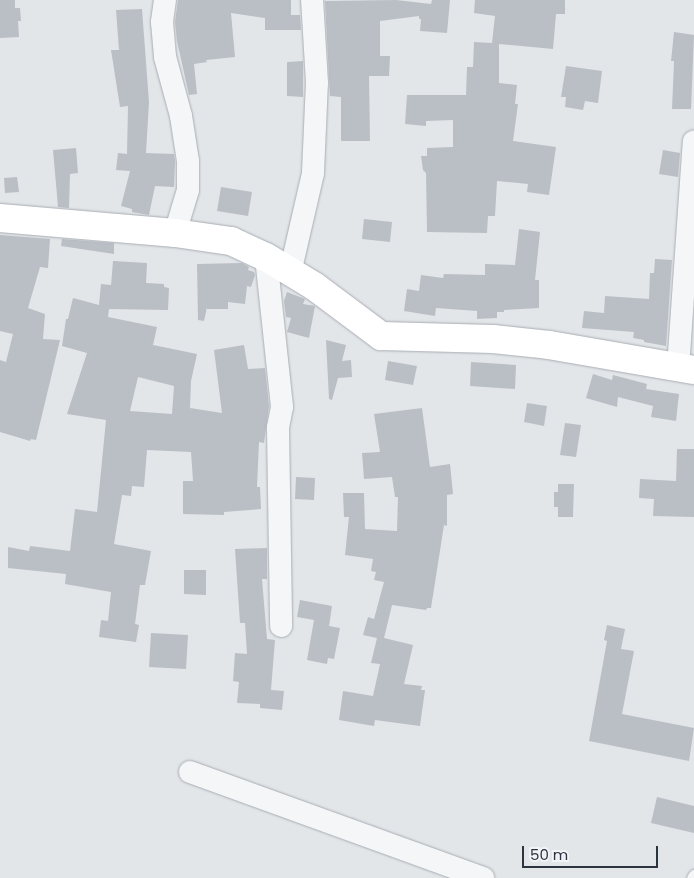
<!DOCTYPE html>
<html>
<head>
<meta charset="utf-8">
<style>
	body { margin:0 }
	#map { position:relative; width:694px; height:878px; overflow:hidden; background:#e2e6e9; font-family:Poppins,sans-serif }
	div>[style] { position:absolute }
	.building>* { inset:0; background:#babfc6 }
	.roads { filter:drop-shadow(0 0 1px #a8adb3) drop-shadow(0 0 1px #a8adb3) }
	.lane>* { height:11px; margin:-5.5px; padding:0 5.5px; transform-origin:5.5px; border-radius:5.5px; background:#f5f6f8 }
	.street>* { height:22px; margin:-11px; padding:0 11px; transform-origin:11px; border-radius:11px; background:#f5f6f8 }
	.secondary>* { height:28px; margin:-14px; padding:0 14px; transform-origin:14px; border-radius:14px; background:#fff }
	span { translate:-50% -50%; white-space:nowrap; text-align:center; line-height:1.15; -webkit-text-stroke:4px #f2f4f7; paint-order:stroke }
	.scale { position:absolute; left:522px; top:846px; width:136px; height:22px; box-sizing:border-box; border:2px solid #2c3440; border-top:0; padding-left:6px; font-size:15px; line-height:18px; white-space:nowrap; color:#2c3440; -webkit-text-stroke:4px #f2f4f7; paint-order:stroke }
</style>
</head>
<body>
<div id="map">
	<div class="building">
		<i style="clip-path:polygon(0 0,15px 0,15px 8px,20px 8px,21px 21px,18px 21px,19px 37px,0 38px)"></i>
		<i style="clip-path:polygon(178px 0,291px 0,291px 15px,300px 15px,301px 30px,265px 30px,265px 18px,231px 13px,235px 57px,206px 60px,207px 62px,194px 64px,197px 94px,189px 95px,177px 41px,175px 22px)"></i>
		<i style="clip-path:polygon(396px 0,431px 4px,432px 0,450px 0,447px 33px,420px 31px,421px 19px,419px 19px,419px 16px,380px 21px,380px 56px,390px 56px,389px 76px,369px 76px,370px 141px,341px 141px,341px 97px,330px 96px,325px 1px)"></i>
		<i style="clip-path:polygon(475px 0,565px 0,565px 14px,556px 14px,553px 49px,499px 44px,499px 83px,517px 85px,515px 104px,518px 104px,513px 141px,556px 147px,549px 195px,527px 192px,528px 184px,497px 181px,495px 216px,488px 216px,487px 233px,427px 232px,426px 173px,423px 170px,421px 156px,427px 156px,427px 148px,453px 147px,453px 120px,426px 121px,426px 126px,405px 124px,407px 95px,466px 95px,467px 67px,473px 67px,474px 42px,492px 43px,495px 16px,474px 13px)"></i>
		<i style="clip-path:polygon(142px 9px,149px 102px,146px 153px,174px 154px,175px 162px,174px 187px,155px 186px,149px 215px,132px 212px,132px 209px,121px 206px,130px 171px,116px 170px,118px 153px,127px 154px,128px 106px,120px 107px,111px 50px,119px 50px,116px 10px)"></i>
		<i style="clip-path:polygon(674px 32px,694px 35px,691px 109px,672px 109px,674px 61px,671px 61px)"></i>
		<i style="clip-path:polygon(303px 61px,303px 97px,287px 96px,287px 62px)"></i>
		<i style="clip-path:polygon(566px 66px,602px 71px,598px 103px,585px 101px,583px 110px,565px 107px,566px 97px,561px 97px)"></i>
		<i style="clip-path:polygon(76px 148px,78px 173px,70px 174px,69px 208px,58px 207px,53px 150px)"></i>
		<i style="clip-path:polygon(663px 150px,680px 153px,678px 177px,659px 174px)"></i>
		<i style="clip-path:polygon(17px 177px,19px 192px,5px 193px,4px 178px)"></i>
		<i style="clip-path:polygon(221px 187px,252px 192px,248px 216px,217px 211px)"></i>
		<i style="clip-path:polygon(364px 219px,392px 222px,390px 242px,362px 239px)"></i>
		<i style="clip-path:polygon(519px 229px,540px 232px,535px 280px,539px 280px,539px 308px,504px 310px,504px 312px,497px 312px,497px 318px,477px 319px,477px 311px,436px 308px,435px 316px,404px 311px,407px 289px,419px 291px,421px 275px,443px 278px,444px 274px,485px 275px,485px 264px,515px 265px)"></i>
		<i style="clip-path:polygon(0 235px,50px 239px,48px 268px,40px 267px,28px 308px,45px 314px,43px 339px,60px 340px,36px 440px,31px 439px,30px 441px,0 432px,0 360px,6px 362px,13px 334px,0 331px)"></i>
		<i style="clip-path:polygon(62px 239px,114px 243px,114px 254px,61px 246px)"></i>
		<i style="clip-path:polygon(655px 259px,672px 260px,666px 346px,644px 342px,644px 340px,633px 338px,634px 332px,582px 328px,584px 311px,604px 313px,605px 296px,649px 299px,650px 273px,654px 273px)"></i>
		<i style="clip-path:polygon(evenodd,113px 261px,147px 263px,146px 283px,164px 284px,164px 287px,169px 288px,168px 310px,109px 309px,108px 317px,157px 327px,153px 345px,197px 354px,191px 381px,190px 408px,222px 413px,214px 350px,244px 345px,248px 369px,265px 368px,269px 406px,264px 443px,259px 442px,257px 487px,260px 487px,261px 509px,224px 512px,224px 515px,183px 514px,183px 481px,193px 481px,191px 452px,147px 450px,144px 487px,132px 486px,131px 496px,122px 495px,114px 544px,151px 551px,145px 585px,140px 585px,135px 624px,139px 625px,136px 642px,99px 637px,101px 620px,108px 621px,111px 592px,65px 584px,66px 574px,8px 568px,8px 547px,29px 551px,30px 546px,70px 551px,75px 509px,97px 512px,106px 420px,67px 414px,87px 353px,62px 346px,66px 319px,68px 319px,73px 298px,99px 305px,101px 284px,111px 285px,113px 261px,138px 377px,174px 386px,172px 414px,130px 411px,138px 377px)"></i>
		<i style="clip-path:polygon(242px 263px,249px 267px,248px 270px,254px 272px,255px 275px,251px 287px,247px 286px,245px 304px,228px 302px,228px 309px,207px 309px,207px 307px,204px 321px,198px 320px,197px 264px)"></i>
		<i style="clip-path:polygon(287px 292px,305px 299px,303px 304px,315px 306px,309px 338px,287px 332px,291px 318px,286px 317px,284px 301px)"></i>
		<i style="clip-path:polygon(326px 340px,346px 345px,342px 361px,351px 360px,352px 377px,338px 378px,332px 400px,329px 399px)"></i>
		<i style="clip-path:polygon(388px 361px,417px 366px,413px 385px,385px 380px)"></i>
		<i style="clip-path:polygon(471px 362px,516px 365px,515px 389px,470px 386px)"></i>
		<i style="clip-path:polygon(593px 374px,612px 380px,613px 375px,647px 384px,646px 389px,679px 394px,676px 421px,651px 417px,653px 406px,618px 397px,617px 407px,586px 398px)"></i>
		<i style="clip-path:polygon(527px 403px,547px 406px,544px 426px,524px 422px)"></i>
		<i style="clip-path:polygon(422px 408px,430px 467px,450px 464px,453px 494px,447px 495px,447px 526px,444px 525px,431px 608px,427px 608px,426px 610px,392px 605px,384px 638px,413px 645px,404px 684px,422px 686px,421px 690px,425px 690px,420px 726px,375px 720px,374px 726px,339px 720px,343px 691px,373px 696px,380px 664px,371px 663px,377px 638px,363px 635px,368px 617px,374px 619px,384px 582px,374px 580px,376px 572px,371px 571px,373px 559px,345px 555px,349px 517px,344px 517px,343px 493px,364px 493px,365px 529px,397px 531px,398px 497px,395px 497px,392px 477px,364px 479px,362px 453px,380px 452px,374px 414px)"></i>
		<i style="clip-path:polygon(565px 423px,581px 425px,576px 457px,560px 455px)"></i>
		<i style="clip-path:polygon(677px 449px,694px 449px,694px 517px,653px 516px,654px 499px,639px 498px,640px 479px,676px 481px)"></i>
		<i style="clip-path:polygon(296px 477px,315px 478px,314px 500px,295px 499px)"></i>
		<i style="clip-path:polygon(558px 484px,574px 484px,573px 517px,558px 517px,558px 507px,554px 507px,554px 492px,558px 492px)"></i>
		<i style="clip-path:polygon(267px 548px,267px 579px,262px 579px,267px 639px,275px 640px,271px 690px,284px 691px,282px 710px,260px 708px,260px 704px,237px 703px,239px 682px,233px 681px,235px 653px,247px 654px,245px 623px,240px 623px,235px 549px)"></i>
		<i style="clip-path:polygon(184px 570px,206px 570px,206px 595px,184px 594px)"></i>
		<i style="clip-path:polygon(300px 600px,332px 606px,329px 626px,340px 628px,334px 659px,328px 658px,327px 664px,307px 660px,314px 620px,297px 617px)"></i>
		<i style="clip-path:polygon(607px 625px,625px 629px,621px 649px,634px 651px,622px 714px,694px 728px,689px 761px,589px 741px,607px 641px,604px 640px)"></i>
		<i style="clip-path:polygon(151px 633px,188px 635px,186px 669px,149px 667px)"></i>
		<i style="clip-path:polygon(657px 797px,694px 806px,694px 833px,651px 823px)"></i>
	</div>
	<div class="roads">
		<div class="lane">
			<i style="left:692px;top:878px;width:4px;rotate:-56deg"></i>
		</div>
		<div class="street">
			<i style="left:165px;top:0;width:22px;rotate:98deg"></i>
			<i style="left:162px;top:22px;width:35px;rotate:85deg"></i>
			<i style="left:165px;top:57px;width:61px;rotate:74.8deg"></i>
			<i style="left:181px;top:116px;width:46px;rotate:81.2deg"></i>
			<i style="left:188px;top:161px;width:29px;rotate:90deg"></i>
			<i style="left:188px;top:190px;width:45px;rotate:106.8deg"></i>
			<i style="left:266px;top:257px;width:151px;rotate:83.9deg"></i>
			<i style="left:282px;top:407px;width:21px;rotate:101deg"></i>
			<i style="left:278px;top:428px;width:198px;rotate:89.1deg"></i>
			<i style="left:290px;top:273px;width:103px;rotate:-77deg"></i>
			<i style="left:313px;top:173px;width:90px;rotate:-87.5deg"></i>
			<i style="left:317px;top:83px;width:83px;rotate:-93.4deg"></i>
			<i style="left:678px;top:368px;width:227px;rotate:-86deg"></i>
			<i style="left:190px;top:772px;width:312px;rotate:19.9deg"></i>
		</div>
		<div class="secondary">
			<i style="left:0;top:218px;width:176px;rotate:4.9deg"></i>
			<i style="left:175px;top:233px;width:57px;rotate:8.1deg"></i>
			<i style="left:231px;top:241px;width:38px;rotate:25deg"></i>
			<i style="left:266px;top:257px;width:56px;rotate:31.1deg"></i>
			<i style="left:314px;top:286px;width:84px;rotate:36.7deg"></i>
			<i style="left:381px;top:336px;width:112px;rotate:1.5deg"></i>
			<i style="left:493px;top:339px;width:56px;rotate:6.1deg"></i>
			<i style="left:549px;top:345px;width:147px;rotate:9.8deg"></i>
		</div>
	</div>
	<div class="scale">50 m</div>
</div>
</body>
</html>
